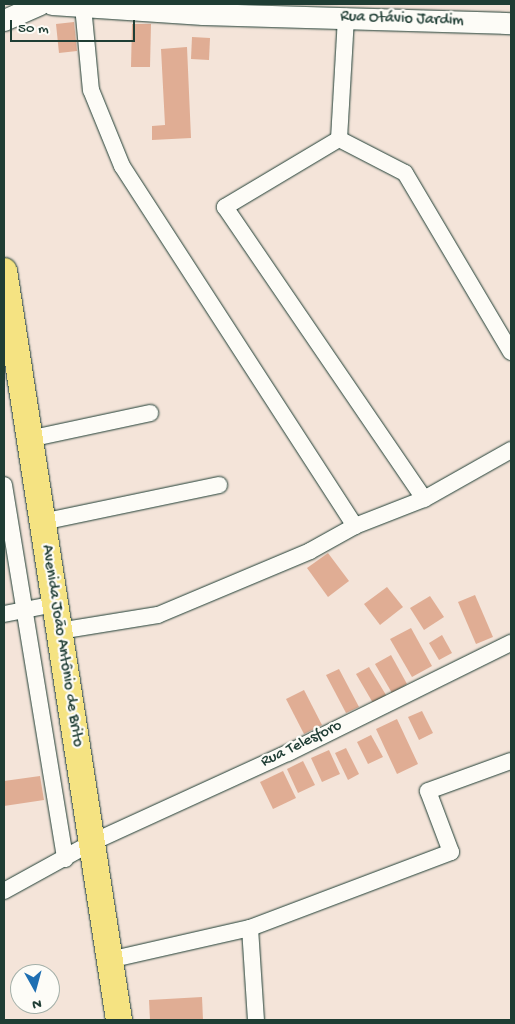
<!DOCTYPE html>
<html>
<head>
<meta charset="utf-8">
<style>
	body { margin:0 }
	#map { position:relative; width:515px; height:1024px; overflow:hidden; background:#f4e4d9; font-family:"Gochi Hand",sans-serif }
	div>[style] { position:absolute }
	.building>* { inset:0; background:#e0ad94 }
	.roads { filter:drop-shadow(0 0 1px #1f3d34) drop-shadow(0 0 1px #1f3d34) }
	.minor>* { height:16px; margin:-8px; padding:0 8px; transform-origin:8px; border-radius:8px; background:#fdfcf7 }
	.tertiary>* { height:21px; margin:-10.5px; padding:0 10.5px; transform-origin:10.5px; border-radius:10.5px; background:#fdfcf7 }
	.primary>* { height:26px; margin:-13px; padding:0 13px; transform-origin:13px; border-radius:13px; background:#f5e382 }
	span { translate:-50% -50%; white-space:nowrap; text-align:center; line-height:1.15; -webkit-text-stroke:4.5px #fdfcf7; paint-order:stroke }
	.street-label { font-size:16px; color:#1f3d34 }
	.frame { position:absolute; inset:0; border:5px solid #1f3d34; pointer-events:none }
	.north { position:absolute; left:10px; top:964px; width:50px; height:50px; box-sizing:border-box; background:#fdfcf7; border:1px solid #a4b0a9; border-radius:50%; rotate:173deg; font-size:14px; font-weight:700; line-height:20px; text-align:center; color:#1f3d34 }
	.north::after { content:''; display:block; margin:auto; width:18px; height:22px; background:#1f6fb2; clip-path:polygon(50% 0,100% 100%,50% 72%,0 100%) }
	.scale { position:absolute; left:10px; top:20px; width:125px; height:22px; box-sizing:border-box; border:2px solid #1f3d34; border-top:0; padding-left:6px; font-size:15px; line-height:18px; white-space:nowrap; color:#1f3d34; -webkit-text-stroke:4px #fdfcf7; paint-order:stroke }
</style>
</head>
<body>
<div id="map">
	<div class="building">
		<i style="clip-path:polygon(74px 22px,77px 51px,59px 53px,56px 24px)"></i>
		<i style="clip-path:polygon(132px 24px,151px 24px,150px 67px,131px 67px)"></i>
		<i style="clip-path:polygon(192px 37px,210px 38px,209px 60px,191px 59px)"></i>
		<i style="clip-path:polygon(187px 47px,191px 138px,152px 140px,152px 126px,165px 125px,161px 49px)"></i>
		<i style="clip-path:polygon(328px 553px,349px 581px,328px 597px,307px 568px)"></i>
		<i style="clip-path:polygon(387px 587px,403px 607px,380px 625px,364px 604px)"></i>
		<i style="clip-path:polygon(475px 595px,493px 637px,476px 644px,458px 602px)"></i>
		<i style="clip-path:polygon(430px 596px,444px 617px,424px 630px,410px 608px)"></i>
		<i style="clip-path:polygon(411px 628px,432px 666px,412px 677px,390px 639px)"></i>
		<i style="clip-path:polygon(442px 635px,452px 653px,439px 660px,429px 643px)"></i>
		<i style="clip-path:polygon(391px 655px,407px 684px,392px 693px,375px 664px)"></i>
		<i style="clip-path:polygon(369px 667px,386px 695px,373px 703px,356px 674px)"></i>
		<i style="clip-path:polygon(339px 669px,359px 707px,346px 713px,326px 675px)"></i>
		<i style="clip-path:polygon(304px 690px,322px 725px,304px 734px,286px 699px)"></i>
		<i style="clip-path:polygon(422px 711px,433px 733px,419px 740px,408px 717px)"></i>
		<i style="clip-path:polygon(397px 719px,418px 764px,397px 774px,376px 729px)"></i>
		<i style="clip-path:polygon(371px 735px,383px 757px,368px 764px,357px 742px)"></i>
		<i style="clip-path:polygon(346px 748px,359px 774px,348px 780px,335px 753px)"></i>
		<i style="clip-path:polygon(329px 750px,340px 774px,322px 782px,311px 758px)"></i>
		<i style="clip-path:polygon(303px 761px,315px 785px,298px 793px,287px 769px)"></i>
		<i style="clip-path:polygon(283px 771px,296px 798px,273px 809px,260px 782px)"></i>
		<i style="clip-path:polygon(40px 776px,44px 800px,4px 806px,4px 781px)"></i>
		<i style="clip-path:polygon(202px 997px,203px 1020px,150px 1020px,149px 1000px)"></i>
	</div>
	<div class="roads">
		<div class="minor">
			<i style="left:83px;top:6px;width:84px;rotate:84.6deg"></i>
			<i style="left:91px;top:90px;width:82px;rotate:67.8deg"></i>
			<i style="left:122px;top:166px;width:429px;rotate:57.1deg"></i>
			<i style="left:339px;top:139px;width:133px;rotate:149.2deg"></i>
			<i style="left:225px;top:207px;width:353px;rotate:55.7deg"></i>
			<i style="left:424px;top:499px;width:100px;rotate:-29.4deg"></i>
			<i style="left:339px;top:139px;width:74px;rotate:27.3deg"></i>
			<i style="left:405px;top:173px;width:208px;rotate:59.4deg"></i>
			<i style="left:339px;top:139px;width:121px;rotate:-86.7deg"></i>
			<i style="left:29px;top:439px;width:124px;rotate:-12.1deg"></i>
			<i style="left:4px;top:485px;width:379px;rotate:80.7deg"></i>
			<i style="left:42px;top:522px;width:181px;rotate:-11.8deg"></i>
			<i style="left:4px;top:614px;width:52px;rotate:-11.1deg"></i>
			<i style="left:59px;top:631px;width:100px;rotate:-9.2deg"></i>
			<i style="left:158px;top:615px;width:165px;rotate:-22.8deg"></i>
			<i style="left:310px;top:551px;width:51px;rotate:-29.1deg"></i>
			<i style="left:355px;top:526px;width:74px;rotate:-21.4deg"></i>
			<i style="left:4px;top:891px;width:99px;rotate:-28.9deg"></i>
			<i style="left:91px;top:843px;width:217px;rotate:-24.6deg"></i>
			<i style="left:288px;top:753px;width:249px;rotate:-26.3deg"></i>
			<i style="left:250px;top:928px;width:92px;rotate:86.3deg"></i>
			<i style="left:109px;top:960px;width:145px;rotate:-12.8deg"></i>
			<i style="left:250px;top:928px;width:215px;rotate:-20.7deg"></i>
			<i style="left:451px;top:852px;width:65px;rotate:-110.7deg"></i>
			<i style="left:428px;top:791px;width:88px;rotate:-19.9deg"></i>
		</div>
		<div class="tertiary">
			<i style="left:52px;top:4px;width:151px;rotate:3.8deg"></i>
			<i style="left:203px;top:14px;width:308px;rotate:1.7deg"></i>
			<i style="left:4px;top:20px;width:39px;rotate:-24deg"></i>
		</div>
		<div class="primary">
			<i style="left:4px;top:271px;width:758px;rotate:81.27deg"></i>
		</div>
	</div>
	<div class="street-label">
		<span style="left:402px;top:20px;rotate:2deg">Rua Otávio Jardim</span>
		<span style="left:61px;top:646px;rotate:81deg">Avenida João Antônio de Brito</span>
		<span style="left:302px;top:745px;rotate:-26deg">Rua Telesforo</span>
	</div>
	<div class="frame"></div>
	<div class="north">N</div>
	<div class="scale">50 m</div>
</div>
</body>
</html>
